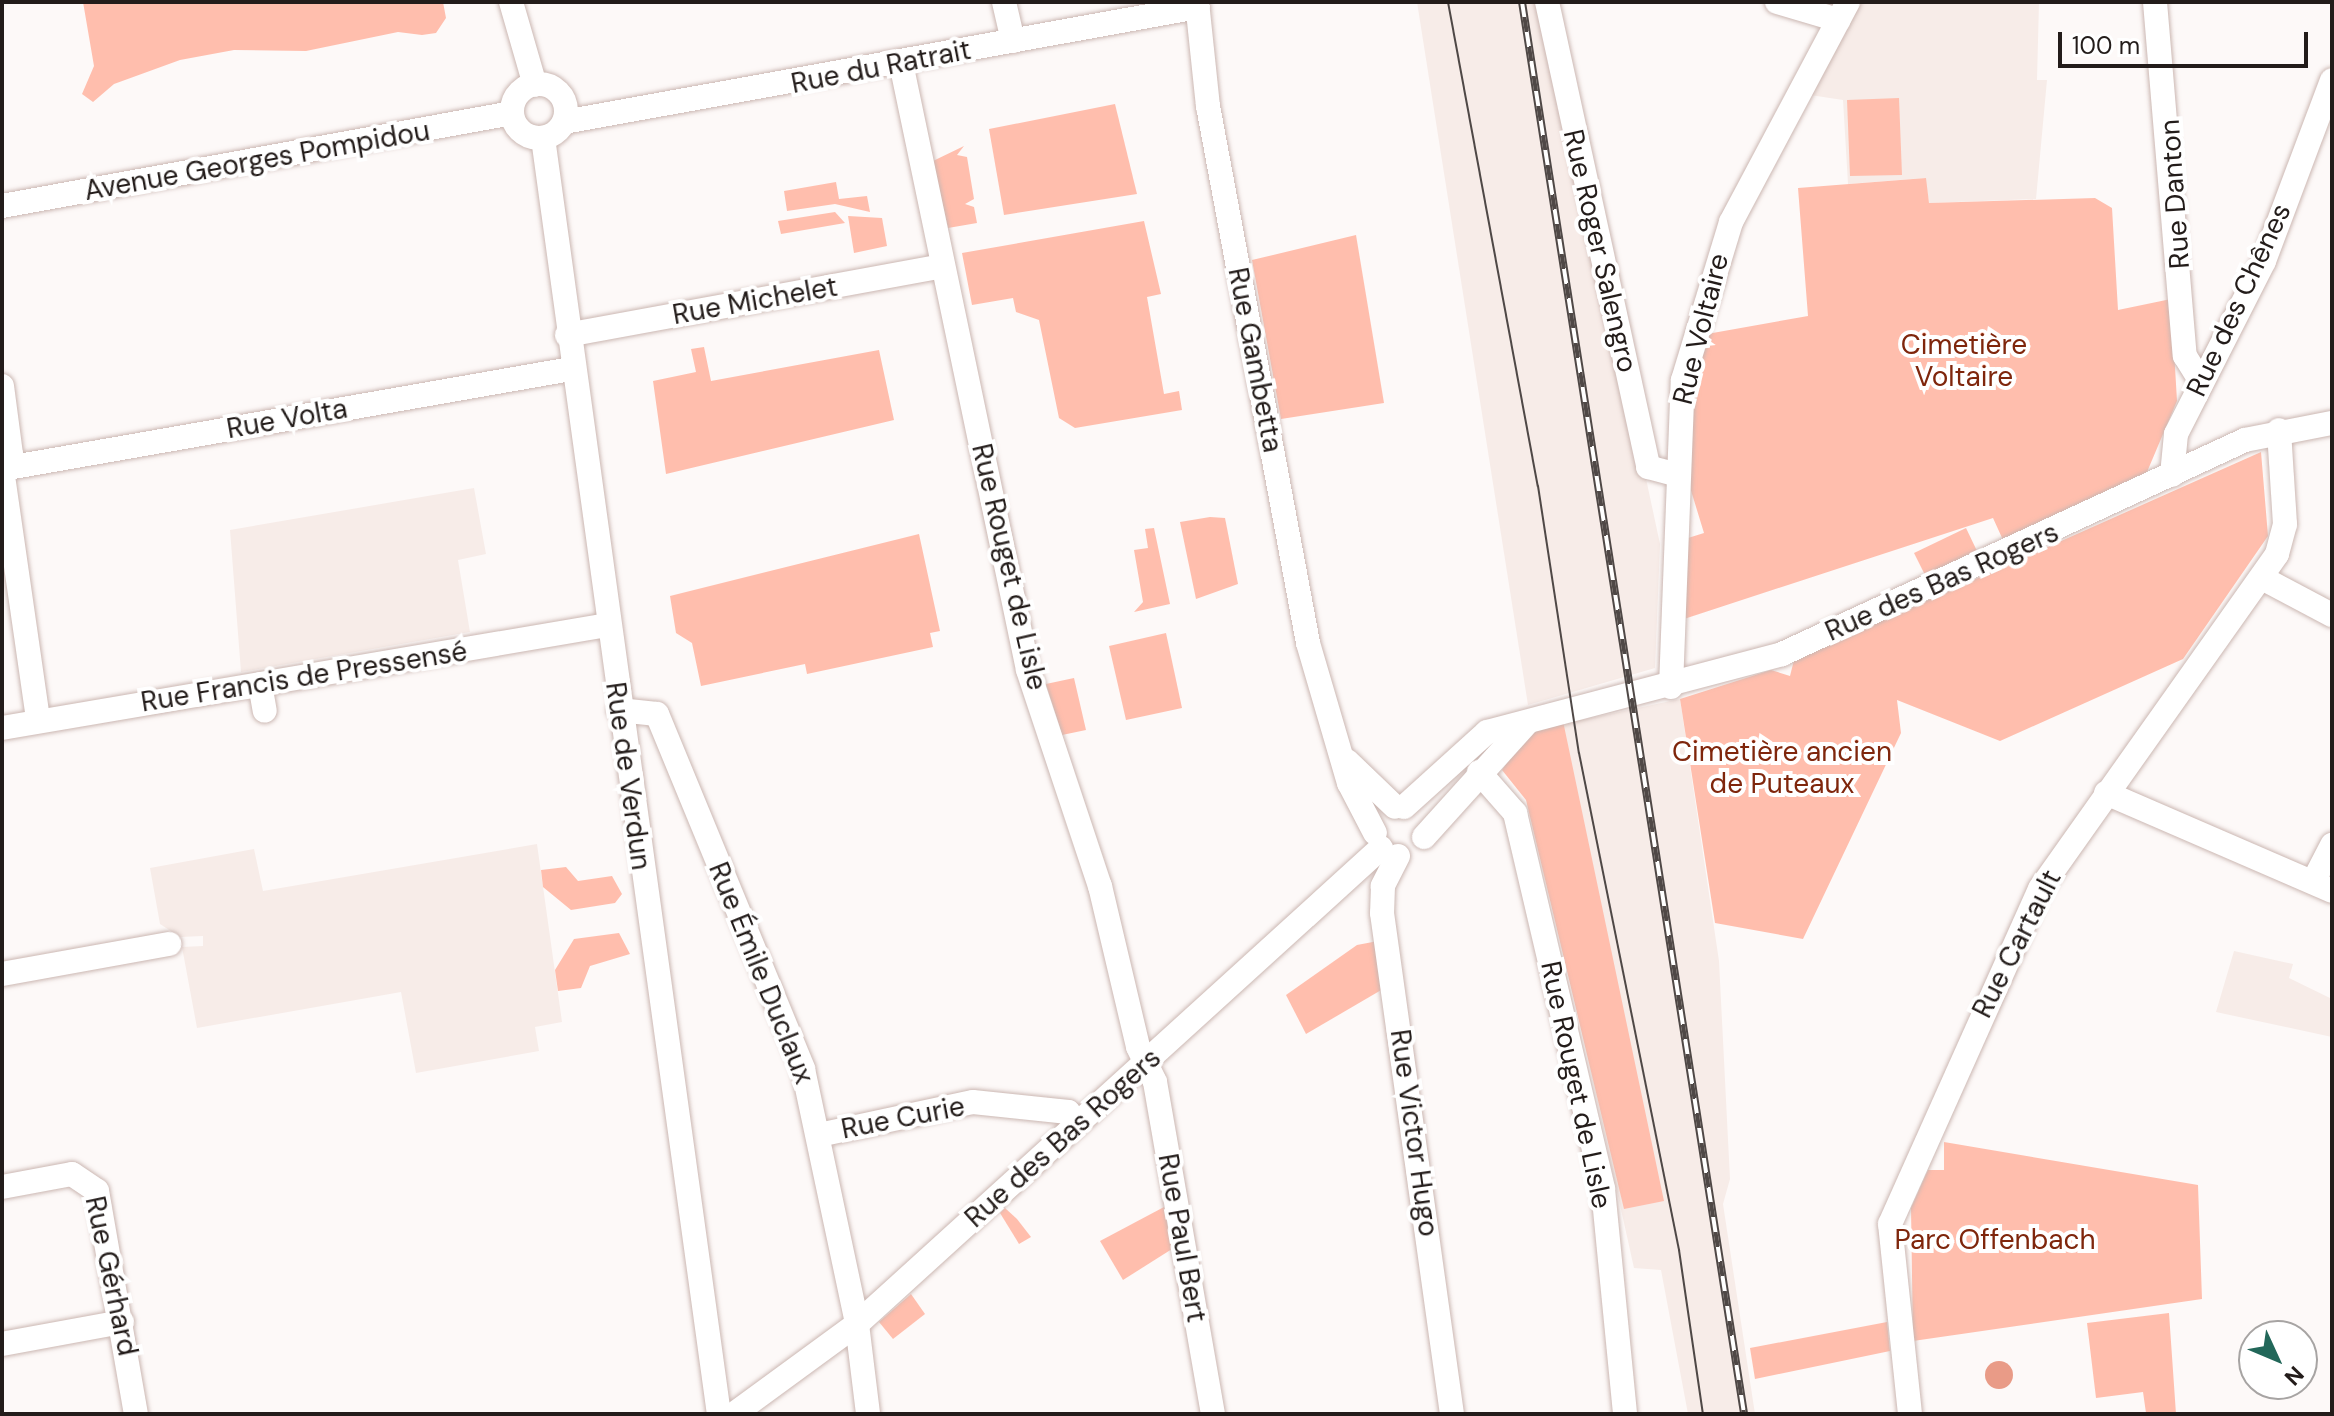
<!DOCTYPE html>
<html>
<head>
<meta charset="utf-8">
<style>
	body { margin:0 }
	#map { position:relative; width:2334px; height:1416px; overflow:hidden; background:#fdf9f8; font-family:"DM Sans",sans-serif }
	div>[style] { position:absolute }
	.built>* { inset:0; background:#f7ece8 }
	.green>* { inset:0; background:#ffbead }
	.water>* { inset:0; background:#e99b87 }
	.round { border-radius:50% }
	.roads { filter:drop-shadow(0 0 2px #cbb7b2) drop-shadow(0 0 2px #cbb7b2) }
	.minor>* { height:24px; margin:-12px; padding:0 12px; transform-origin:12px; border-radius:12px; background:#fff }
	.minor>.ring { margin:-12px; padding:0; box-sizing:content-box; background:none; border:24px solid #fff; border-radius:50% }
	.tram>* { height:2px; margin:-1px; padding:0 1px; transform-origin:1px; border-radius:1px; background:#4f4846 }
	.rail>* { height:8px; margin-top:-4px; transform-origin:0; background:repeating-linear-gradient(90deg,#fff 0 15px,#4f4846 0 30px); box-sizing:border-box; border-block:2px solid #4f4846 }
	span { translate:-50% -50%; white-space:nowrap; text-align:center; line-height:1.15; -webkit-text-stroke:8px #fff; paint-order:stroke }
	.street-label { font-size:28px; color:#231c1a }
	.park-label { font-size:28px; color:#7f260c }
	.frame { position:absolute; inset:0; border:4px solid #231c1a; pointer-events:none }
	.north { position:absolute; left:2238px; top:1320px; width:80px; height:80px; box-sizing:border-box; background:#fff; border:2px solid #a7a4a3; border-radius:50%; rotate:134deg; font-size:22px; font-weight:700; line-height:32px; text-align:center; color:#231c1a }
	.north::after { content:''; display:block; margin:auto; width:28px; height:36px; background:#226759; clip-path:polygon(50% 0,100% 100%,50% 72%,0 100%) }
	.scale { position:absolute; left:2058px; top:32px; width:250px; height:36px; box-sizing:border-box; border:4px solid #231c1a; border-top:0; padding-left:10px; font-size:24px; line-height:28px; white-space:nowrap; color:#231c1a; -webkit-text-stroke:6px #fff; paint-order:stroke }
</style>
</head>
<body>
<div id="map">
	<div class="built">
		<i style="clip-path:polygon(1417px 2px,1544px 2px,1660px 544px,1655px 668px,1528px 705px)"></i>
		<i style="clip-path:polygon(1860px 2px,2039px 2px,2037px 80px,2047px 80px,2036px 199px,1929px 203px,1925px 178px,1848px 184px,1843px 100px,1810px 95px)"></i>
		<i style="clip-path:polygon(474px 488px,486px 554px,458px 560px,470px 632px,241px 672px,230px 530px)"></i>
		<i style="clip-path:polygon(1680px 699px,1719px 961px,1730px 1179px,1723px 1204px,1755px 1414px,1688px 1414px,1661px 1270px,1634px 1268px,1570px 979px,1558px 725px)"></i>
		<i style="clip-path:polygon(537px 844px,562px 1022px,535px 1027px,539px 1051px,416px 1073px,401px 992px,197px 1028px,182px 947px,203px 946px,203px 936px,180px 937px,160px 924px,150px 868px,254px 849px,263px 891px)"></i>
		<i style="clip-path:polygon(2234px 951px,2293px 964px,2289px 978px,2332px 999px,2332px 1037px,2216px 1012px)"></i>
	</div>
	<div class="green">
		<i style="clip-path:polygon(83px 2px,443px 2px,446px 18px,436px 33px,422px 35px,398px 32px,306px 51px,234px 50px,180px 60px,114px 84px,93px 102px,82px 94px,94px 66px)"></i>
		<i style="clip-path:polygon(1899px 98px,1902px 175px,1850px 176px,1847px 100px)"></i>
		<i style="clip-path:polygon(1115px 104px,1137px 194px,1004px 215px,989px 129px)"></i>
		<i style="clip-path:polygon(964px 146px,957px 155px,967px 157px,974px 199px,965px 204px,974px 207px,977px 223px,948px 228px,933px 161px)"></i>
		<i style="clip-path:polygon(1926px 178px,1929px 203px,2095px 198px,2112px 208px,2118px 310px,2171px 299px,2177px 401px,2147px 472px,2003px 540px,1993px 518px,1684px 619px,1688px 538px,1704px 533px,1689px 484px,1693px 383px,1707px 334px,1808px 316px,1798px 188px)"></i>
		<i style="clip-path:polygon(836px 182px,839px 199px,867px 196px,870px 212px,835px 204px,787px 211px,784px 191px)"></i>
		<i style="clip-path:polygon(835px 212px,845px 223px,781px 234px,778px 221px)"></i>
		<i style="clip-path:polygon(848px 216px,882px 218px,887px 246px,854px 253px)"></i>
		<i style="clip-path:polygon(1144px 221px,1161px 294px,1147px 297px,1164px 394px,1179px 391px,1182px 410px,1075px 428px,1059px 418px,1039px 320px,1016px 312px,1013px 298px,972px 305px,962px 253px)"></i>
		<i style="clip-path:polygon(1356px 235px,1384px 403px,1281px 419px,1252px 260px)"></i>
		<i style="clip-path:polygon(704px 347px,711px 381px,879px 350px,894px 420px,666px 474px,653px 381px,696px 372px,691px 349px)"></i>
		<i style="clip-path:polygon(2261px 452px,2268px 536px,2183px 659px,2000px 741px,1897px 700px,1901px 733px,1803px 939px,1715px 923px,1680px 699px,1771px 670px,1790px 676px,1794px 660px)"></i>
		<i style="clip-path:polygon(1210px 517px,1225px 518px,1238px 584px,1196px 599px,1180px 522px)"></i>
		<i style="clip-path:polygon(1154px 528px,1170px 604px,1134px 612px,1143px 602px,1134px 550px,1148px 548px,1145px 529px)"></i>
		<i style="clip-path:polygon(1966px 528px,1977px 551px,1925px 575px,1914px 553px)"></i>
		<i style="clip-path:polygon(919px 534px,940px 631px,930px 633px,933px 647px,807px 674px,805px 664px,701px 686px,692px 643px,676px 633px,670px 596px)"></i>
		<i style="clip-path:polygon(1166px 633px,1182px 708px,1126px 720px,1109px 646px)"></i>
		<i style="clip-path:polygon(1074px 678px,1086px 730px,1062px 735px,1046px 684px)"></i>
		<i style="clip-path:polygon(1563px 721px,1664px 1201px,1624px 1209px,1526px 800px,1502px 770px,1527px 734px)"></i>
		<i style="clip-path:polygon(566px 867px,578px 881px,612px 876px,622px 894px,615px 903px,571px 910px,543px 887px,541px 870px)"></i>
		<i style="clip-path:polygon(619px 933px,630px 954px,590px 966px,581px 988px,558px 991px,555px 970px,574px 939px)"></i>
		<i style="clip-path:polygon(1378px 941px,1383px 989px,1306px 1034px,1286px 995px,1357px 945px)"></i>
		<i style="clip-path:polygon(1944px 1142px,2198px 1185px,2202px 1299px,1913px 1341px,1911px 1208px,1928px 1170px,1944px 1170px)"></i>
		<i style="clip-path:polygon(1164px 1207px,1172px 1249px,1123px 1280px,1100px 1241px)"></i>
		<i style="clip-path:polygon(1005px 1208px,1017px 1219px,1031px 1237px,1019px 1244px,1000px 1213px)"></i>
		<i style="clip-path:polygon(911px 1294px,925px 1314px,893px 1339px,879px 1322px)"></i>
		<i style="clip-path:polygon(2169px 1313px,2176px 1414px,2146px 1414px,2153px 1412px,2146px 1413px,2143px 1392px,2096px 1398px,2087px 1323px)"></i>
		<i style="clip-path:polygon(1887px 1322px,1890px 1351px,1755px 1379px,1750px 1348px)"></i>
	</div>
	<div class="water">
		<i class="round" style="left:1985px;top:1361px;width:28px;height:28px"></i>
	</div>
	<div class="roads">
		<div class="minor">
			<i style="left:511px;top:2px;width:86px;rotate:73.9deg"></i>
			<i style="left:1004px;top:2px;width:40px;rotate:77deg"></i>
			<i style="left:1197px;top:2px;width:105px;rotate:84deg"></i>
			<i style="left:1208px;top:106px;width:546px;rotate:79.45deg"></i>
			<i style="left:1308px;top:643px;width:146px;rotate:73.7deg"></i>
			<i style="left:1349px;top:783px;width:56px;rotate:62.5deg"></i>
			<i style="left:1547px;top:2px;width:476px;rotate:77.7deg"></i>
			<i style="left:1648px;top:467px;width:31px;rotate:15deg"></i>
			<i style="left:1777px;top:2px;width:64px;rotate:16.4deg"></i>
			<i style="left:2155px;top:2px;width:355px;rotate:85.2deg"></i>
			<i style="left:2185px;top:356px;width:31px;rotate:58deg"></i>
			<i style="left:901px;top:63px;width:620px;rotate:78.18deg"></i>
			<i style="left:1028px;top:670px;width:228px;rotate:71.6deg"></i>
			<i style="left:1100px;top:886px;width:165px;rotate:76.7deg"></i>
			<i style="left:1138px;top:1047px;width:39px;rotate:64deg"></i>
			<i style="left:1155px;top:1082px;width:337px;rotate:80.1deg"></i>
			<i class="ring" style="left:512px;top:84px;width:30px;height:30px"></i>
			<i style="left:564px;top:122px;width:644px;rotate:-10.28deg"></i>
			<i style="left:543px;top:138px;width:1288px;rotate:82.15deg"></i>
			<i style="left:2px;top:206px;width:518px;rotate:-10.33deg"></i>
			<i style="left:567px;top:335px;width:382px;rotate:-10.4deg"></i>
			<i style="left:2px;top:386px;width:69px;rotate:82.5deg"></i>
			<i style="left:11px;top:454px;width:17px;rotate:121deg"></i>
			<i style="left:2px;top:469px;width:254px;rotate:81.8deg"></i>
			<i style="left:2px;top:469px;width:578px;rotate:-9.97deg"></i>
			<i style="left:2172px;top:475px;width:41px;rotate:-84.4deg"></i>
			<i style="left:2176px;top:434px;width:194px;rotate:-63deg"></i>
			<i style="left:2264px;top:261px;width:193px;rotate:-69.4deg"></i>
			<i style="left:2262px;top:578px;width:79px;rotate:27.9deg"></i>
			<i style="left:260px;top:684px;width:27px;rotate:80deg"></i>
			<i style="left:1671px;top:687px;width:307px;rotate:-87.8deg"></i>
			<i style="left:1683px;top:380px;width:165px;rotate:-73.1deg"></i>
			<i style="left:1731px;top:222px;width:249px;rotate:-62deg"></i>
			<i style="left:619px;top:710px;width:38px;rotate:6deg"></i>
			<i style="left:657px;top:714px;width:384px;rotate:67.6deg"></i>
			<i style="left:803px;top:1069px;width:261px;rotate:78deg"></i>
			<i style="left:857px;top:1324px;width:91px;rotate:83deg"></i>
			<i style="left:2px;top:728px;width:614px;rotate:-9.66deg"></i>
			<i style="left:1347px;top:761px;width:66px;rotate:43.8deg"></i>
			<i style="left:1479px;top:772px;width:55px;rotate:48.7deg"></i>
			<i style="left:1515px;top:813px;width:386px;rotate:76.8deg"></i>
			<i style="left:1603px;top:1189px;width:226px;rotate:84.4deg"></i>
			<i style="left:2106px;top:793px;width:246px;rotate:23.4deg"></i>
			<i style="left:1404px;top:807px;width:112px;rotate:-42.1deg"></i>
			<i style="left:1487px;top:732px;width:305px;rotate:-14.8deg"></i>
			<i style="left:1782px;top:654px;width:510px;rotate:-24.81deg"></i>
			<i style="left:2245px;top:440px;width:89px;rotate:-11.1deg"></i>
			<i style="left:1424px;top:837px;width:152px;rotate:-47.9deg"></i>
			<i style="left:1398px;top:856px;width:34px;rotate:117deg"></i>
			<i style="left:1383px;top:886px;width:27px;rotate:92deg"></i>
			<i style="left:1382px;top:913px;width:506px;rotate:82.05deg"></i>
			<i style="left:2313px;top:882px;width:42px;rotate:-62.8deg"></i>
			<i style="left:2px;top:974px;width:170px;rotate:-10.2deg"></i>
			<i style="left:819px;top:1135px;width:157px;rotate:-12.1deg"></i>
			<i style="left:973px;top:1102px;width:96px;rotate:6deg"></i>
			<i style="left:1068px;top:1112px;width:15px;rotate:48deg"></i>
			<i style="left:2px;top:1187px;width:71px;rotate:-10.5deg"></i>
			<i style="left:72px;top:1174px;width:30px;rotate:34deg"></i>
			<i style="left:97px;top:1191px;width:226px;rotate:80.1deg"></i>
			<i style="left:2px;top:1344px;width:122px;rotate:-10.4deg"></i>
			<i style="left:734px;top:1414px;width:152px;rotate:-36.2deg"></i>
			<i style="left:857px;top:1324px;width:708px;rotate:-42.25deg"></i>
			<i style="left:1910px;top:1414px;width:191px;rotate:-96deg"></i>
			<i style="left:1890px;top:1224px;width:367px;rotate:-65.9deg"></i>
			<i style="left:2040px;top:889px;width:410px;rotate:-54.7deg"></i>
			<i style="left:2277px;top:554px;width:31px;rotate:-75deg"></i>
			<i style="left:2285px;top:524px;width:94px;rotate:-93.7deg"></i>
		</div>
	</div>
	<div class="tram">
		<i style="left:1448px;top:2px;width:492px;rotate:79.5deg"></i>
		<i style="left:1538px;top:486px;width:270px;rotate:81.3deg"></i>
		<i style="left:1579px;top:753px;width:507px;rotate:78.62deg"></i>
		<i style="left:1679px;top:1250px;width:166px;rotate:81.7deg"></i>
	</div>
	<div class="rail">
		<i style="left:1522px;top:2px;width:1429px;rotate:81.06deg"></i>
	</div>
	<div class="street-label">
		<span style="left:881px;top:67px;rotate:-11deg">Rue du Ratrait</span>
		<span style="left:257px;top:161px;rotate:-10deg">Avenue Georges Pompidou</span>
		<span style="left:2175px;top:194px;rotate:-94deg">Rue Danton</span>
		<span style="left:1600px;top:251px;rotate:77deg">Rue Roger Salengro</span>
		<span style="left:2239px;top:300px;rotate:-65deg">Rue des Chênes</span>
		<span style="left:755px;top:301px;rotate:-10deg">Rue Michelet</span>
		<span style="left:1701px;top:329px;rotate:-76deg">Rue Voltaire</span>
		<span style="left:1255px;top:360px;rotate:79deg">Rue Gambetta</span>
		<span style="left:287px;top:419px;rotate:-10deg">Rue Volta</span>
		<span style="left:1009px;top:567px;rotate:77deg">Rue Rouget de Lisle</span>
		<span style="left:1942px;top:582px;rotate:-24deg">Rue des Bas Rogers</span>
		<span style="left:304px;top:677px;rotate:-9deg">Rue Francis de Pressensé</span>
		<span style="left:628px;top:776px;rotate:82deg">Rue de Verdun</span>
		<span style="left:2017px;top:944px;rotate:-63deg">Rue Cartault</span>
		<span style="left:761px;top:973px;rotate:68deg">Rue Émile Duclaux</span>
		<span style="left:1576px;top:1085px;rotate:78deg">Rue Rouget de Lisle</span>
		<span style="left:903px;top:1118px;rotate:-11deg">Rue Curie</span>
		<span style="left:1414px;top:1133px;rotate:82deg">Rue Victor Hugo</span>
		<span style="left:1063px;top:1138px;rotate:-42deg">Rue des Bas Rogers</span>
		<span style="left:1182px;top:1238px;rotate:80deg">Rue Paul Bert</span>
		<span style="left:111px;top:1276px;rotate:78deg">Rue Gérhard</span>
	</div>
	<div class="park-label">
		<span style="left:1964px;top:361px">Cimetière<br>Voltaire</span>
		<span style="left:1782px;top:768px">Cimetière ancien<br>de Puteaux</span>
		<span style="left:1995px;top:1240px">Parc Offenbach</span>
	</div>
	<div class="frame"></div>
	<div class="north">N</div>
	<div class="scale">100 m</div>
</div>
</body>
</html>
